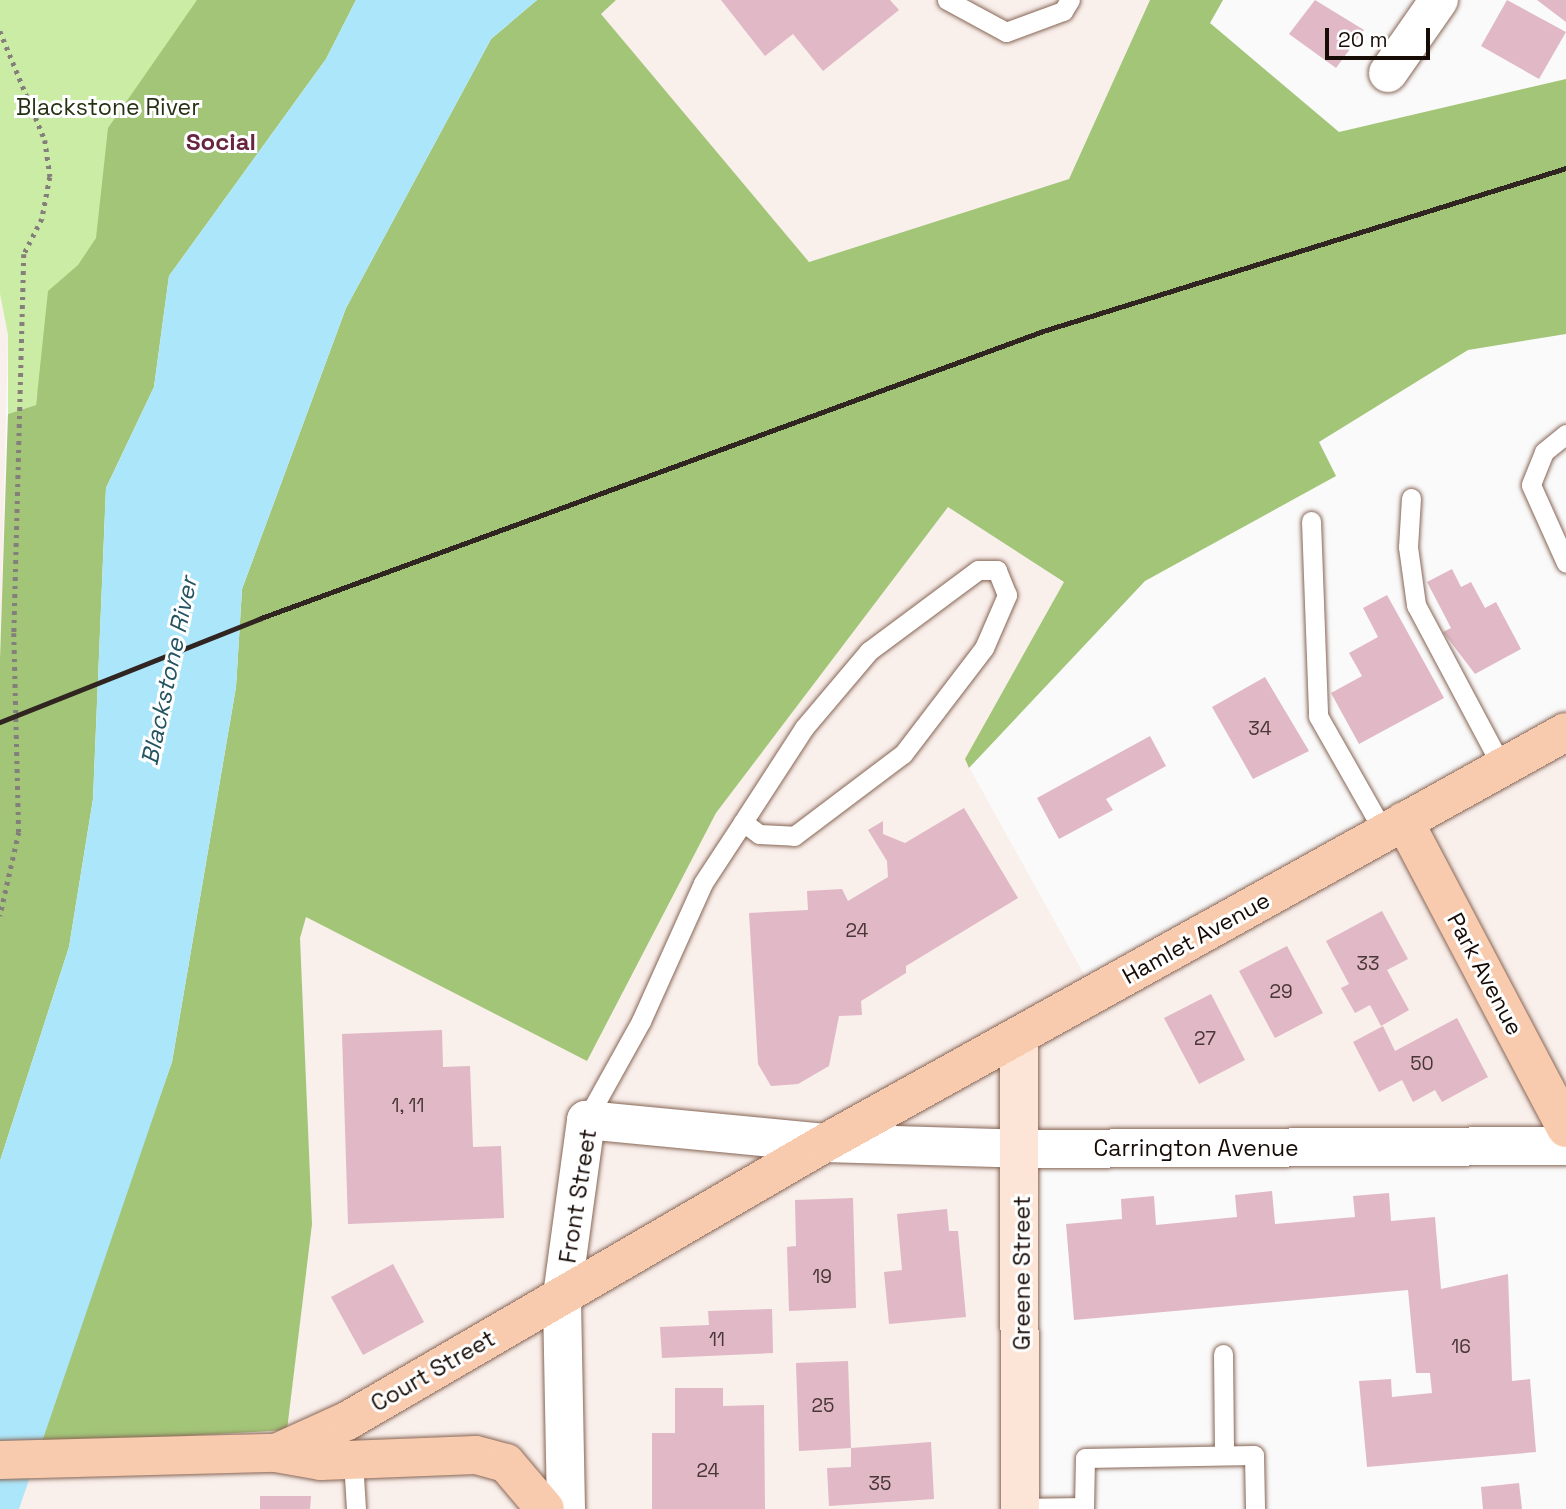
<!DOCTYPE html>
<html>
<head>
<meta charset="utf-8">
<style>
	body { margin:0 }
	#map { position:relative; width:1566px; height:1509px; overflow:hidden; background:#fafafa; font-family:"Space Grotesk",sans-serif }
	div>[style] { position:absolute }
	.built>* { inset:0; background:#f9efeb }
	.green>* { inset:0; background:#cbeca4 }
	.forest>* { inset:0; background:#a3c578 }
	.water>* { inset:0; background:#ace6fa }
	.building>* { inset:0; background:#e0b8c6 }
	.path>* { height:4.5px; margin-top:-2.25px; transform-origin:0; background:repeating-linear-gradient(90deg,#857f7c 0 3.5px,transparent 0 8.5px) }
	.roads { filter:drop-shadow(0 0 2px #876656) drop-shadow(0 0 2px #876656) }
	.service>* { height:19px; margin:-9.5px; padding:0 9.5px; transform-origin:9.5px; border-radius:9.5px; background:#fff }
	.minor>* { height:38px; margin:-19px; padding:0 19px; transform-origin:19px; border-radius:19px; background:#fff }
	.tertiary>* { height:38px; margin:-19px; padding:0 19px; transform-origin:19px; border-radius:19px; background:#fff }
	.secondary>* { height:38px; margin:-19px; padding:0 19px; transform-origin:19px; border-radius:19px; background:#fce5d6 }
	.primary>* { height:38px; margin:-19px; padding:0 19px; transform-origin:19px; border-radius:19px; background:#f9cbae }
	.rail>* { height:5px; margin:-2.5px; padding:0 2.5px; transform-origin:2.5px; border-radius:2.5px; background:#302521 }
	span { translate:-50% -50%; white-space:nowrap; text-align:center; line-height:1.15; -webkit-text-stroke:6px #fff; paint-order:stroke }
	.number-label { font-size:19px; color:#493636 }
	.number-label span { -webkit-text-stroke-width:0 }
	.park-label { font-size:23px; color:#253212 }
	.street-label { font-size:23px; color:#170b06 }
	.neighbourhood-label { font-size:24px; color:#672540; font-weight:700 }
	.water-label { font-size:24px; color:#245361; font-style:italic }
	.scale { position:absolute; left:1325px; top:28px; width:105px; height:32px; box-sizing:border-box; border:4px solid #170b06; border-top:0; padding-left:9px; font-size:21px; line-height:24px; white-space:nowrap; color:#170b06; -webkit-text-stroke:5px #fff; paint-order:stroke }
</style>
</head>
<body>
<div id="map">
	<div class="built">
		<i style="clip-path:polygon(616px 0,1150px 0,1069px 179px,808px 262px,600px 14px)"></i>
		<i style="clip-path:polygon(0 294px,8px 335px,0 659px)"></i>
		<i style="clip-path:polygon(948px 507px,1064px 582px,965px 760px,1100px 1003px,1566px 745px,1566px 1162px,1040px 1164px,1032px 1509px,19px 1509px,36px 1445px,306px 917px,587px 1060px,716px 813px)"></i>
	</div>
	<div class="green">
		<i style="clip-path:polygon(0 0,319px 0,37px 393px,36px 405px,8px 414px,8px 335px,0 294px)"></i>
	</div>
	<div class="forest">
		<i style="clip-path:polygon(197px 0,356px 0,326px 59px,169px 276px,154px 387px,106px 488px,93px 799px,69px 947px,0 1161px,0 659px,8px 414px,36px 405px,48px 291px,78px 265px,96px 238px,108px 128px)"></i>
		<i style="clip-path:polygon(537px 0,616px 0,601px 14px,809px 262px,1069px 179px,1150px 0,1223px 0,1210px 23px,1339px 132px,1566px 79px,1566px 334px,1468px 350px,1319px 442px,1336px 476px,1145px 581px,969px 768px,965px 759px,1064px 582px,948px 507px,716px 813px,587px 1061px,306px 917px,300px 938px,312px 1224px,287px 1430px,36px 1445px,172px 1062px,236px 687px,242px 589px,346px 308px,491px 39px)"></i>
	</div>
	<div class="water">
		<i style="clip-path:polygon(356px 0,537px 0,491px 39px,346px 308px,242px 589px,236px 687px,172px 1062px,19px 1509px,0 1509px,0 1161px,69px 947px,93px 799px,106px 488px,154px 387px,169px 276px,326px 59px)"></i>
	</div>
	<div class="building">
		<i style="clip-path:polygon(721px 0,890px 0,899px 10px,823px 71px,793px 34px,765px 56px)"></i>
		<i style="clip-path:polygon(1315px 0,1364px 30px,1336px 68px,1289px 34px)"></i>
		<i style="clip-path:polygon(1507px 0,1566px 32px,1539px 79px,1481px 46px)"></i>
		<i style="clip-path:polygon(1537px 0,1566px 0,1566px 22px)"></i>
		<i style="clip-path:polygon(1452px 569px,1461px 587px,1471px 582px,1485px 608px,1496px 602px,1521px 649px,1475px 674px,1443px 632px,1451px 628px,1427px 582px)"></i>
		<i style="clip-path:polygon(1387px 595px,1444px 698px,1359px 744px,1331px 693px,1362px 676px,1349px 653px,1378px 637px,1363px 608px)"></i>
		<i style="clip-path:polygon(1265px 677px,1309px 751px,1253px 779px,1212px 707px)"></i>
		<i style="clip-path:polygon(1150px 736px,1166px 766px,1106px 799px,1113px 810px,1059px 839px,1037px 798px)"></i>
		<i style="clip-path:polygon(964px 808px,1018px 898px,906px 966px,906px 973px,861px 1001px,862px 1015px,839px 1016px,829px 1066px,798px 1084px,771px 1086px,758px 1064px,749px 913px,808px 910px,807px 891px,842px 889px,848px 901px,888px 877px,887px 861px,868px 830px,883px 821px,883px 834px,905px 843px)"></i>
		<i style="clip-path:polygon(1382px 911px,1408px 959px,1387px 970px,1409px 1010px,1381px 1026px,1370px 1005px,1355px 1013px,1341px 988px,1349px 984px,1326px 941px)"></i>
		<i style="clip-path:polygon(1287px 946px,1323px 1013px,1275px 1038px,1239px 971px)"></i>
		<i style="clip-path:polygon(1211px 994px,1245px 1060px,1199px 1084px,1164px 1018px)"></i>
		<i style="clip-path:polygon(1457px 1018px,1488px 1077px,1442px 1102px,1435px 1090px,1413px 1102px,1402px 1080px,1379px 1092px,1353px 1042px,1383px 1026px,1395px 1051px)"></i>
		<i style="clip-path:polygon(442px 1030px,443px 1067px,470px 1066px,473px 1147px,501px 1146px,504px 1218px,348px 1224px,342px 1034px)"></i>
		<i style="clip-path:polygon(1272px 1191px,1275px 1224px,1355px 1217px,1353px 1196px,1389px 1193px,1391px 1221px,1435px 1217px,1441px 1289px,1508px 1274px,1512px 1381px,1530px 1379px,1536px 1452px,1367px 1467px,1359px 1381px,1391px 1379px,1392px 1397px,1432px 1393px,1430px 1373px,1416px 1373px,1408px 1290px,1074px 1320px,1066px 1224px,1122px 1219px,1121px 1199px,1154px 1196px,1156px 1225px,1237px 1217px,1235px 1195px)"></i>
		<i style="clip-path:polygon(853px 1198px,856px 1308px,789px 1311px,787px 1247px,796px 1246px,795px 1200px)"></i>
		<i style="clip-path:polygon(947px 1209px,949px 1231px,958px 1231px,966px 1317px,889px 1324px,884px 1272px,902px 1270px,897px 1214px)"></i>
		<i style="clip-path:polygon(393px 1264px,424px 1322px,363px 1355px,331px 1297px)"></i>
		<i style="clip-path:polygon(772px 1309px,773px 1353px,662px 1358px,660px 1327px,709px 1325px,708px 1311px)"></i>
		<i style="clip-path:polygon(848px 1361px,851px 1448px,799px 1451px,796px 1363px)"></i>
		<i style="clip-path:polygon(675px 1388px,723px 1388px,723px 1406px,764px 1405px,765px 1509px,652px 1509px,652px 1433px,675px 1433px)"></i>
		<i style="clip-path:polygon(931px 1442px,934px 1499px,829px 1506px,827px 1468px,851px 1467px,851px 1448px)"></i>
		<i style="clip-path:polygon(1519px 1483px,1522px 1509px,1483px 1509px,1481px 1487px)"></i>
		<i style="clip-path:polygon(260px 1496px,311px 1496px,310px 1509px,260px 1509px)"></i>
	</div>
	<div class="path">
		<i style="left:0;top:31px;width:118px;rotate:67.6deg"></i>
		<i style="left:45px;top:140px;width:37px;rotate:82deg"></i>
		<i style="left:50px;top:177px;width:43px;rotate:100.8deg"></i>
		<i style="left:42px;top:219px;width:39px;rotate:117deg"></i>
		<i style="left:24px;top:254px;width:379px;rotate:91.5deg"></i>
		<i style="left:14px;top:633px;width:199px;rotate:88.6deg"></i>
		<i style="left:19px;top:832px;width:86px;rotate:102.7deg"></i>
	</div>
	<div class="roads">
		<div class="service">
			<i style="left:947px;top:0;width:67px;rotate:28.5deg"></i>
			<i style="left:1006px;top:32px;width:61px;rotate:-20.2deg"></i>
			<i style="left:1063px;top:11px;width:13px;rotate:-58deg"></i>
			<i style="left:1566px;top:434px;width:28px;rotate:141deg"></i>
			<i style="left:1544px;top:452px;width:35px;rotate:112deg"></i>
			<i style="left:1531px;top:485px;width:85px;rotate:65.8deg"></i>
			<i style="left:1411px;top:498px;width:49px;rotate:93.5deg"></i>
			<i style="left:1408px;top:547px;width:59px;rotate:82.1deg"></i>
			<i style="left:1416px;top:605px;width:183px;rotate:62deg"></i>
			<i style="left:1311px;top:521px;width:195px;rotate:87.9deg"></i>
			<i style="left:1318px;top:716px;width:133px;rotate:60.4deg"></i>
			<i style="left:586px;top:1120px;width:113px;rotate:-60.9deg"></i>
			<i style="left:641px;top:1021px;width:151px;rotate:-65.8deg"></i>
			<i style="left:703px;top:883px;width:73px;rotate:-56.7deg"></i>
			<i style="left:743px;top:822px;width:20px;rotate:37deg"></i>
			<i style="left:759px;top:834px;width:35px;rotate:3deg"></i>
			<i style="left:794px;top:836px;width:136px;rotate:-37deg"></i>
			<i style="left:903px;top:754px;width:133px;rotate:-52.6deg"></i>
			<i style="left:984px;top:648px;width:58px;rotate:-66.5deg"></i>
			<i style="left:1007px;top:595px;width:27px;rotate:-112deg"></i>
			<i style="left:997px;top:570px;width:19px;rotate:180deg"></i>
			<i style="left:978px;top:570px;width:136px;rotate:143.4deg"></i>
			<i style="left:869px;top:651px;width:101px;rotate:130.2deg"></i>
			<i style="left:804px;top:728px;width:112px;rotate:123deg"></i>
			<i style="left:1223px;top:1354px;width:101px;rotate:89.4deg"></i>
			<i style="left:353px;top:1460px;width:49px;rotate:86.5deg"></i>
			<i style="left:1020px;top:1508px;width:64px;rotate:-0.9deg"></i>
			<i style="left:1084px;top:1509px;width:51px;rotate:-88.9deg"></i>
			<i style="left:1085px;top:1458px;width:169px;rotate:-1deg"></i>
			<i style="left:1254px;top:1455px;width:54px;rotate:88.9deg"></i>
		</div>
		<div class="minor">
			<i style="left:1388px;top:73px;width:89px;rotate:-55.1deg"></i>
			<i style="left:586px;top:1120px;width:240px;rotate:5.5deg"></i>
			<i style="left:825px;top:1143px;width:197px;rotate:1.7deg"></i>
		</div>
		<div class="tertiary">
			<i style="left:1022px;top:1149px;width:544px;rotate:-0.32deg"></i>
			<i style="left:566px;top:1509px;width:213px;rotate:-91.1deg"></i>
			<i style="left:562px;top:1296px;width:178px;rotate:-82.2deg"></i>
		</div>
		<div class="secondary">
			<i style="left:1019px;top:1037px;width:472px;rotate:89.9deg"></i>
		</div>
		<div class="primary">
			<i style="left:1404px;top:821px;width:347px;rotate:62.2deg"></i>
			<i style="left:276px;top:1453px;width:46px;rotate:10.1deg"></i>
			<i style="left:321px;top:1461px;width:155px;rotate:-2.2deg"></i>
			<i style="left:476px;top:1455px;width:31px;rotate:15deg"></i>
			<i style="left:506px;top:1463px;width:60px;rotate:49.7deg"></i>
			<i style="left:0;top:1460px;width:276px;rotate:-1.5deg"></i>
			<i style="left:276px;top:1453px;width:78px;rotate:-24.3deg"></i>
			<i style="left:347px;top:1421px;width:553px;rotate:-30.18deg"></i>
			<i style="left:825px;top:1143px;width:847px;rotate:-29.02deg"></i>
		</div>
	</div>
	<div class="rail">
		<i style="left:0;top:722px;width:281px;rotate:-21.7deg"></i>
		<i style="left:261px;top:618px;width:833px;rotate:-20.15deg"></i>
		<i style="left:1043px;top:331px;width:548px;rotate:-17.31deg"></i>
	</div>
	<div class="number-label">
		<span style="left:1260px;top:729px">34</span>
		<span style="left:857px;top:931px">24</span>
		<span style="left:1368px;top:964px">33</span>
		<span style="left:1281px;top:992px">29</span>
		<span style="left:1205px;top:1039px">27</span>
		<span style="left:1422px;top:1064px">50</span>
		<span style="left:408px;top:1106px">1, 11</span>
		<span style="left:822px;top:1277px">19</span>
		<span style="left:717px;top:1340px">11</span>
		<span style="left:1461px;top:1347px">16</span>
		<span style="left:823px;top:1406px">25</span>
		<span style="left:708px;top:1471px">24</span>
		<span style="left:880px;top:1484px">35</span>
	</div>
	<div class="park-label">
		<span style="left:108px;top:107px">Blackstone River</span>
	</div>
	<div class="street-label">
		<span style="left:1196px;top:938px;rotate:-29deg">Hamlet Avenue</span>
		<span style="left:1485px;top:974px;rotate:62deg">Park Avenue</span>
		<span style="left:1196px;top:1148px">Carrington Avenue</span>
		<span style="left:578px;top:1196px;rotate:-81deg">Front Street</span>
		<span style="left:1022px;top:1273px;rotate:-90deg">Greene Street</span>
		<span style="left:433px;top:1371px;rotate:-30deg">Court Street</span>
	</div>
	<div class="neighbourhood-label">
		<span style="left:221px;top:142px">Social</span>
	</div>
	<div class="water-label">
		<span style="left:169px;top:671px;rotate:-78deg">Blackstone River</span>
	</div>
	<div class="scale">20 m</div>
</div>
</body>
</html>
